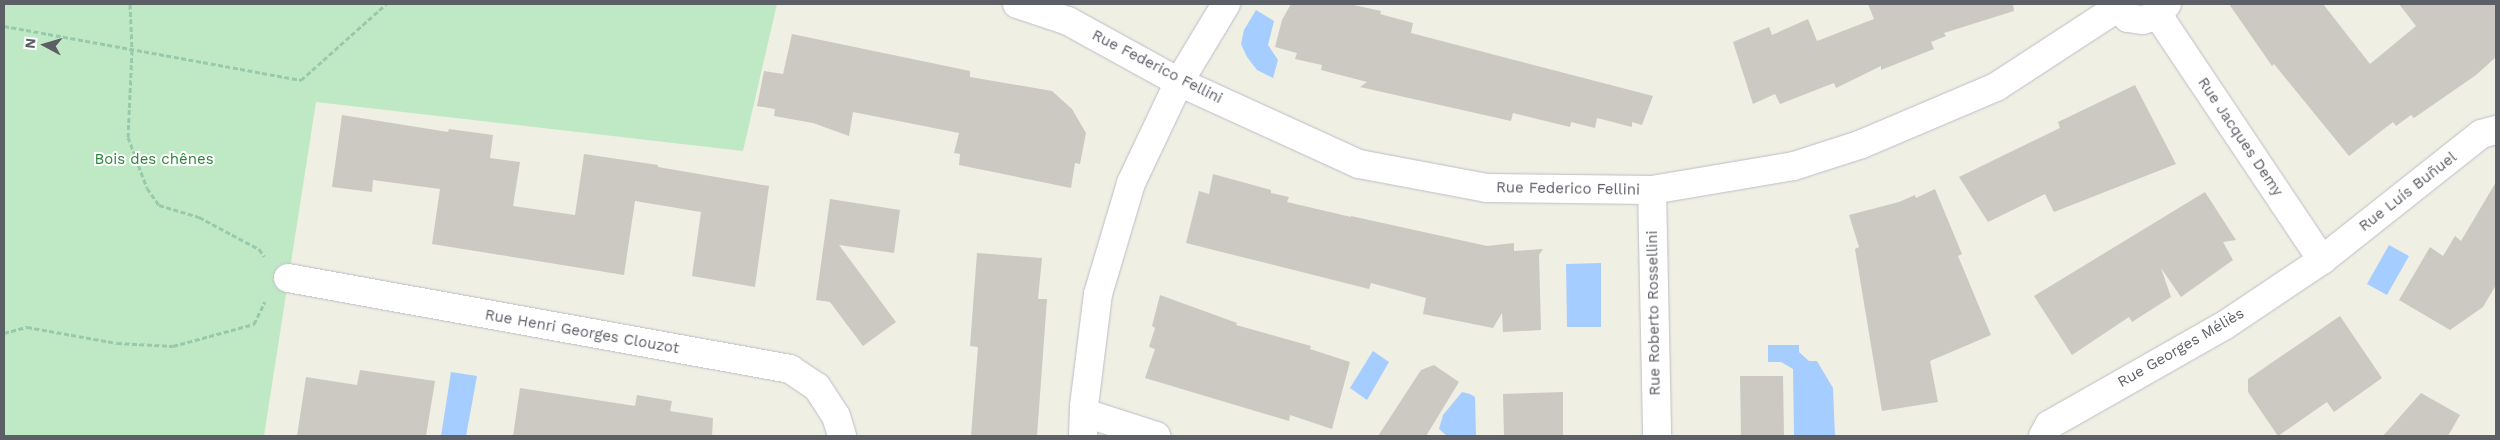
<!DOCTYPE html>
<html>
<head>
<meta charset="utf-8">
<style>
	body { margin:0 }
	#map { position:relative; width:2500px; height:440px; overflow:hidden; background:#f0efe4; font-family:"Work Sans",sans-serif }
	div>[style] { position:absolute }
	.green>* { inset:0; background:#bfe9c4 }
	.water>* { inset:0; background:#a5cdff }
	.building>* { inset:0; background:#cbc9c1 }
	.path>* { height:3px; margin-top:-1.5px; transform-origin:0; background:repeating-linear-gradient(90deg,#97caac 0 5px,transparent 0 7.5px) }
	.roads { filter:drop-shadow(0 0 1px #bcbdc4) drop-shadow(0 0 1px #bcbdc4) }
	.street>* { height:28px; margin:-14px; padding:0 14px; transform-origin:14px; border-radius:14px; background:#fff }
	span { translate:-50% -50%; white-space:nowrap; text-align:center; line-height:1.15; -webkit-text-stroke:4px #fff; paint-order:stroke }
	.street-label { font-size:15px; color:#5c5f66 }
	.park-label { font-size:15px; color:#2e833c }
	.frame { position:absolute; inset:0; border:5px solid #5c5f66; pointer-events:none }
	.north { position:absolute; left:20px; top:20px; width:50px; height:50px; -webkit-text-stroke:4px #fff; paint-order:stroke; rotate:276deg; font-size:14px; font-weight:700; line-height:20px; text-align:center; color:#5c5f66 }
	.north::after { content:''; display:block; margin:auto; width:18px; height:22px; background:#5c5f66; clip-path:polygon(50% 0,100% 100%,50% 72%,0 100%) }
</style>
</head>
<body>
<div id="map">
	<div class="green">
		<i style="clip-path:polygon(4px 4px,777px 4px,743px 151px,316px 102px,264px 436px,4px 436px)"></i>
	</div>
	<div class="water">
		<i style="clip-path:polygon(1256px 10px,1274px 21px,1268px 45px,1278px 60px,1273px 78px,1257px 70px,1247px 57px,1241px 44px,1244px 30px)"></i>
		<i style="clip-path:polygon(2389px 245px,2409px 256px,2387px 295px,2367px 284px)"></i>
		<i style="clip-path:polygon(1601px 263px,1601px 327px,1567px 327px,1566px 264px)"></i>
		<i style="clip-path:polygon(1768px 345px,1799px 345px,1799px 352px,1809px 361px,1817px 361px,1833px 388px,1835px 436px,1794px 436px,1793px 369px,1781px 362px,1768px 362px)"></i>
		<i style="clip-path:polygon(1373px 351px,1389px 362px,1367px 400px,1350px 388px)"></i>
		<i style="clip-path:polygon(451px 372px,477px 376px,466px 436px,441px 436px)"></i>
		<i style="clip-path:polygon(1462px 392px,1470px 394px,1475px 397px,1476px 436px,1447px 436px,1439px 429px,1443px 415px)"></i>
	</div>
	<div class="building">
		<i style="clip-path:polygon(1291px 4px,1349px 4px,1381px 11px,1380px 14px,1413px 23px,1411px 33px,1653px 96px,1642px 125px,1632px 122px,1632px 127px,1597px 118px,1595px 128px,1571px 122px,1570px 127px,1513px 113px,1511px 121px,1360px 87px,1367px 82px,1321px 70px,1322px 65px,1295px 59px,1297px 53px,1275px 47px,1282px 20px)"></i>
		<i style="clip-path:polygon(1868px 4px,2013px 4px,2014px 11px,1944px 33px,1946px 36px,1931px 42px,1934px 49px,1881px 70px,1881px 66px,1836px 88px,1834px 83px,1780px 104px,1775px 94px,1753px 104px,1733px 42px,1769px 27px,1772px 35px,1808px 19px,1817px 41px,1874px 19px)"></i>
		<i style="clip-path:polygon(2229px 4px,2323px 4px,2370px 64px,2416px 26px,2399px 4px,2496px 4px,2496px 57px,2476px 75px,2414px 118px,2411px 115px,2396px 126px,2393px 122px,2349px 156px,2274px 64px,2272px 66px)"></i>
		<i style="clip-path:polygon(792px 34px,970px 71px,970px 77px,1052px 91px,1072px 109px,1086px 133px,1080px 164px,1075px 163px,1071px 188px,959px 165px,960px 154px,954px 153px,959px 133px,853px 112px,849px 136px,813px 123px,774px 116px,775px 109px,757px 106px,764px 71px,783px 74px)"></i>
		<i style="clip-path:polygon(2135px 85px,2176px 164px,2054px 212px,2045px 194px,1988px 222px,1959px 177px,2060px 128px,2058px 122px)"></i>
		<i style="clip-path:polygon(342px 115px,448px 132px,449px 129px,493px 135px,490px 158px,520px 162px,513px 206px,575px 215px,584px 154px,658px 165px,658px 167px,769px 186px,755px 287px,692px 276px,701px 212px,635px 201px,624px 275px,432px 244px,440px 189px,373px 180px,372px 192px,332px 187px)"></i>
		<i style="clip-path:polygon(1213px 174px,1271px 190px,1271px 193px,1289px 197px,1287px 202px,1351px 217px,1351px 216px,1487px 246px,1514px 243px,1514px 251px,1543px 249px,1539px 255px,1541px 330px,1503px 332px,1502px 313px,1493px 328px,1423px 314px,1426px 298px,1371px 283px,1369px 289px,1186px 243px,1199px 191px,1209px 194px)"></i>
		<i style="clip-path:polygon(2496px 182px,2496px 285px,2483px 307px,2450px 330px,2399px 300px,2430px 247px,2443px 256px,2455px 236px,2461px 241px)"></i>
		<i style="clip-path:polygon(1935px 189px,1962px 254px,1958px 256px,1991px 335px,1930px 361px,1938px 402px,1882px 411px,1855px 249px,1859px 247px,1849px 215px,1899px 202px,1915px 195px,1916px 198px)"></i>
		<i style="clip-path:polygon(2205px 192px,2236px 240px,2223px 242px,2233px 260px,2181px 297px,2161px 268px,2171px 297px,2132px 322px,2129px 317px,2072px 355px,2034px 296px)"></i>
		<i style="clip-path:polygon(830px 199px,900px 210px,894px 253px,839px 245px,896px 322px,863px 346px,830px 302px,816px 300px)"></i>
		<i style="clip-path:polygon(977px 253px,1042px 258px,1038px 299px,1047px 299px,1037px 436px,971px 436px,978px 347px,970px 346px)"></i>
		<i style="clip-path:polygon(1160px 295px,1237px 323px,1236px 325px,1311px 346px,1310px 349px,1350px 362px,1332px 429px,1290px 415px,1289px 421px,1145px 378px,1155px 349px,1149px 347px,1155px 328px,1152px 326px)"></i>
		<i style="clip-path:polygon(2340px 316px,2382px 378px,2334px 412px,2327px 402px,2278px 436px,2248px 392px,2248px 379px)"></i>
		<i style="clip-path:polygon(1434px 365px,1459px 382px,1426px 436px,1378px 436px,1421px 370px)"></i>
		<i style="clip-path:polygon(360px 370px,435px 381px,426px 436px,297px 436px,306px 377px,357px 385px)"></i>
		<i style="clip-path:polygon(1740px 376px,1783px 376px,1784px 436px,1741px 436px)"></i>
		<i style="clip-path:polygon(520px 388px,635px 406px,637px 395px,672px 401px,670px 411px,713px 418px,712px 436px,513px 436px)"></i>
		<i style="clip-path:polygon(1563px 392px,1563px 436px,1504px 436px,1503px 394px)"></i>
		<i style="clip-path:polygon(2421px 393px,2460px 415px,2448px 436px,2383px 436px)"></i>
	</div>
	<div class="path">
		<i style="left:130px;top:4px;width:46px;rotate:87.5deg"></i>
		<i style="left:132px;top:50px;width:87px;rotate:92.6deg"></i>
		<i style="left:128px;top:137px;width:54px;rotate:69.6deg"></i>
		<i style="left:147px;top:188px;width:21px;rotate:55deg"></i>
		<i style="left:159px;top:205px;width:42px;rotate:16.7deg"></i>
		<i style="left:199px;top:217px;width:68px;rotate:28.1deg"></i>
		<i style="left:259px;top:249px;width:9px;rotate:54deg"></i>
		<i style="left:4px;top:26px;width:302px;rotate:10.3deg"></i>
		<i style="left:301px;top:80px;width:114px;rotate:-41.8deg"></i>
		<i style="left:4px;top:333px;width:24px;rotate:-15deg"></i>
		<i style="left:27px;top:327px;width:91px;rotate:10.1deg"></i>
		<i style="left:117px;top:343px;width:56px;rotate:3.1deg"></i>
		<i style="left:173px;top:346px;width:84px;rotate:-15.2deg"></i>
		<i style="left:254px;top:324px;width:25px;rotate:-64deg"></i>
	</div>
	<div class="roads">
		<div class="street">
			<i style="left:1017px;top:4px;width:54px;rotate:18.4deg"></i>
			<i style="left:1068px;top:21px;width:127px;rotate:28.8deg"></i>
			<i style="left:1179px;top:82px;width:198px;rotate:24.5deg"></i>
			<i style="left:1359px;top:164px;width:130px;rotate:10.6deg"></i>
			<i style="left:1487px;top:188px;width:165px;rotate:0.7deg"></i>
			<i style="left:1652px;top:190px;width:144px;rotate:-9.6deg"></i>
			<i style="left:1794px;top:166px;width:71px;rotate:-17.9deg"></i>
			<i style="left:1862px;top:144px;width:146px;rotate:-23deg"></i>
			<i style="left:1996px;top:87px;width:145px;rotate:-33.1deg"></i>
			<i style="left:2115px;top:4px;width:4px;rotate:63deg"></i>
			<i style="left:2117px;top:8px;width:15px;rotate:42deg"></i>
			<i style="left:2128px;top:18px;width:15px;rotate:8deg"></i>
			<i style="left:2143px;top:20px;width:16px;rotate:-18deg"></i>
			<i style="left:2158px;top:15px;width:14px;rotate:-51deg"></i>
			<i style="left:2158px;top:15px;width:295px;rotate:56.2deg"></i>
			<i style="left:1652px;top:190px;width:246px;rotate:88.8deg"></i>
			<i style="left:288px;top:278px;width:510px;rotate:10.27deg"></i>
			<i style="left:790px;top:369px;width:32px;rotate:34deg"></i>
			<i style="left:817px;top:387px;width:35px;rotate:57deg"></i>
			<i style="left:836px;top:416px;width:21px;rotate:73deg"></i>
			<i style="left:1085px;top:413px;width:75px;rotate:17.9deg"></i>
			<i style="left:1083px;top:436px;width:30px;rotate:-88deg"></i>
			<i style="left:1084px;top:406px;width:113px;rotate:-82.9deg"></i>
			<i style="left:1098px;top:294px;width:116px;rotate:-73.4deg"></i>
			<i style="left:1131px;top:183px;width:112px;rotate:-64.6deg"></i>
			<i style="left:1179px;top:82px;width:91px;rotate:-58.9deg"></i>
			<i style="left:2043px;top:436px;width:13px;rotate:-61deg"></i>
			<i style="left:2049px;top:425px;width:202px;rotate:-29.6deg"></i>
			<i style="left:2225px;top:325px;width:117px;rotate:-33.8deg"></i>
			<i style="left:2322px;top:260px;width:203px;rotate:-38.4deg"></i>
			<i style="left:2481px;top:134px;width:16px;rotate:-15deg"></i>
		</div>
	</div>
	<div class="street-label">
		<span style="left:1157px;top:67px;rotate:27deg">Rue Federico Fellini</span>
		<span style="left:2240px;top:137px;rotate:56deg">Rue Jacques Demy</span>
		<span style="left:1568px;top:189px;rotate:1deg">Rue Federico Fellini</span>
		<span style="left:2408px;top:192px;rotate:-38deg">Rue Luís Buñuel</span>
		<span style="left:1654px;top:313px;rotate:-91deg">Rue Roberto Rossellini</span>
		<span style="left:582px;top:332px;rotate:10deg">Rue Henri Georges Clouzot</span>
		<span style="left:2181px;top:348px;rotate:-30deg">Rue Georges Méliès</span>
	</div>
	<div class="park-label">
		<span style="left:154px;top:160px">Bois des chênes</span>
	</div>
	<div class="frame"></div>
	<div class="north">N</div>
</div>
</body>
</html>
